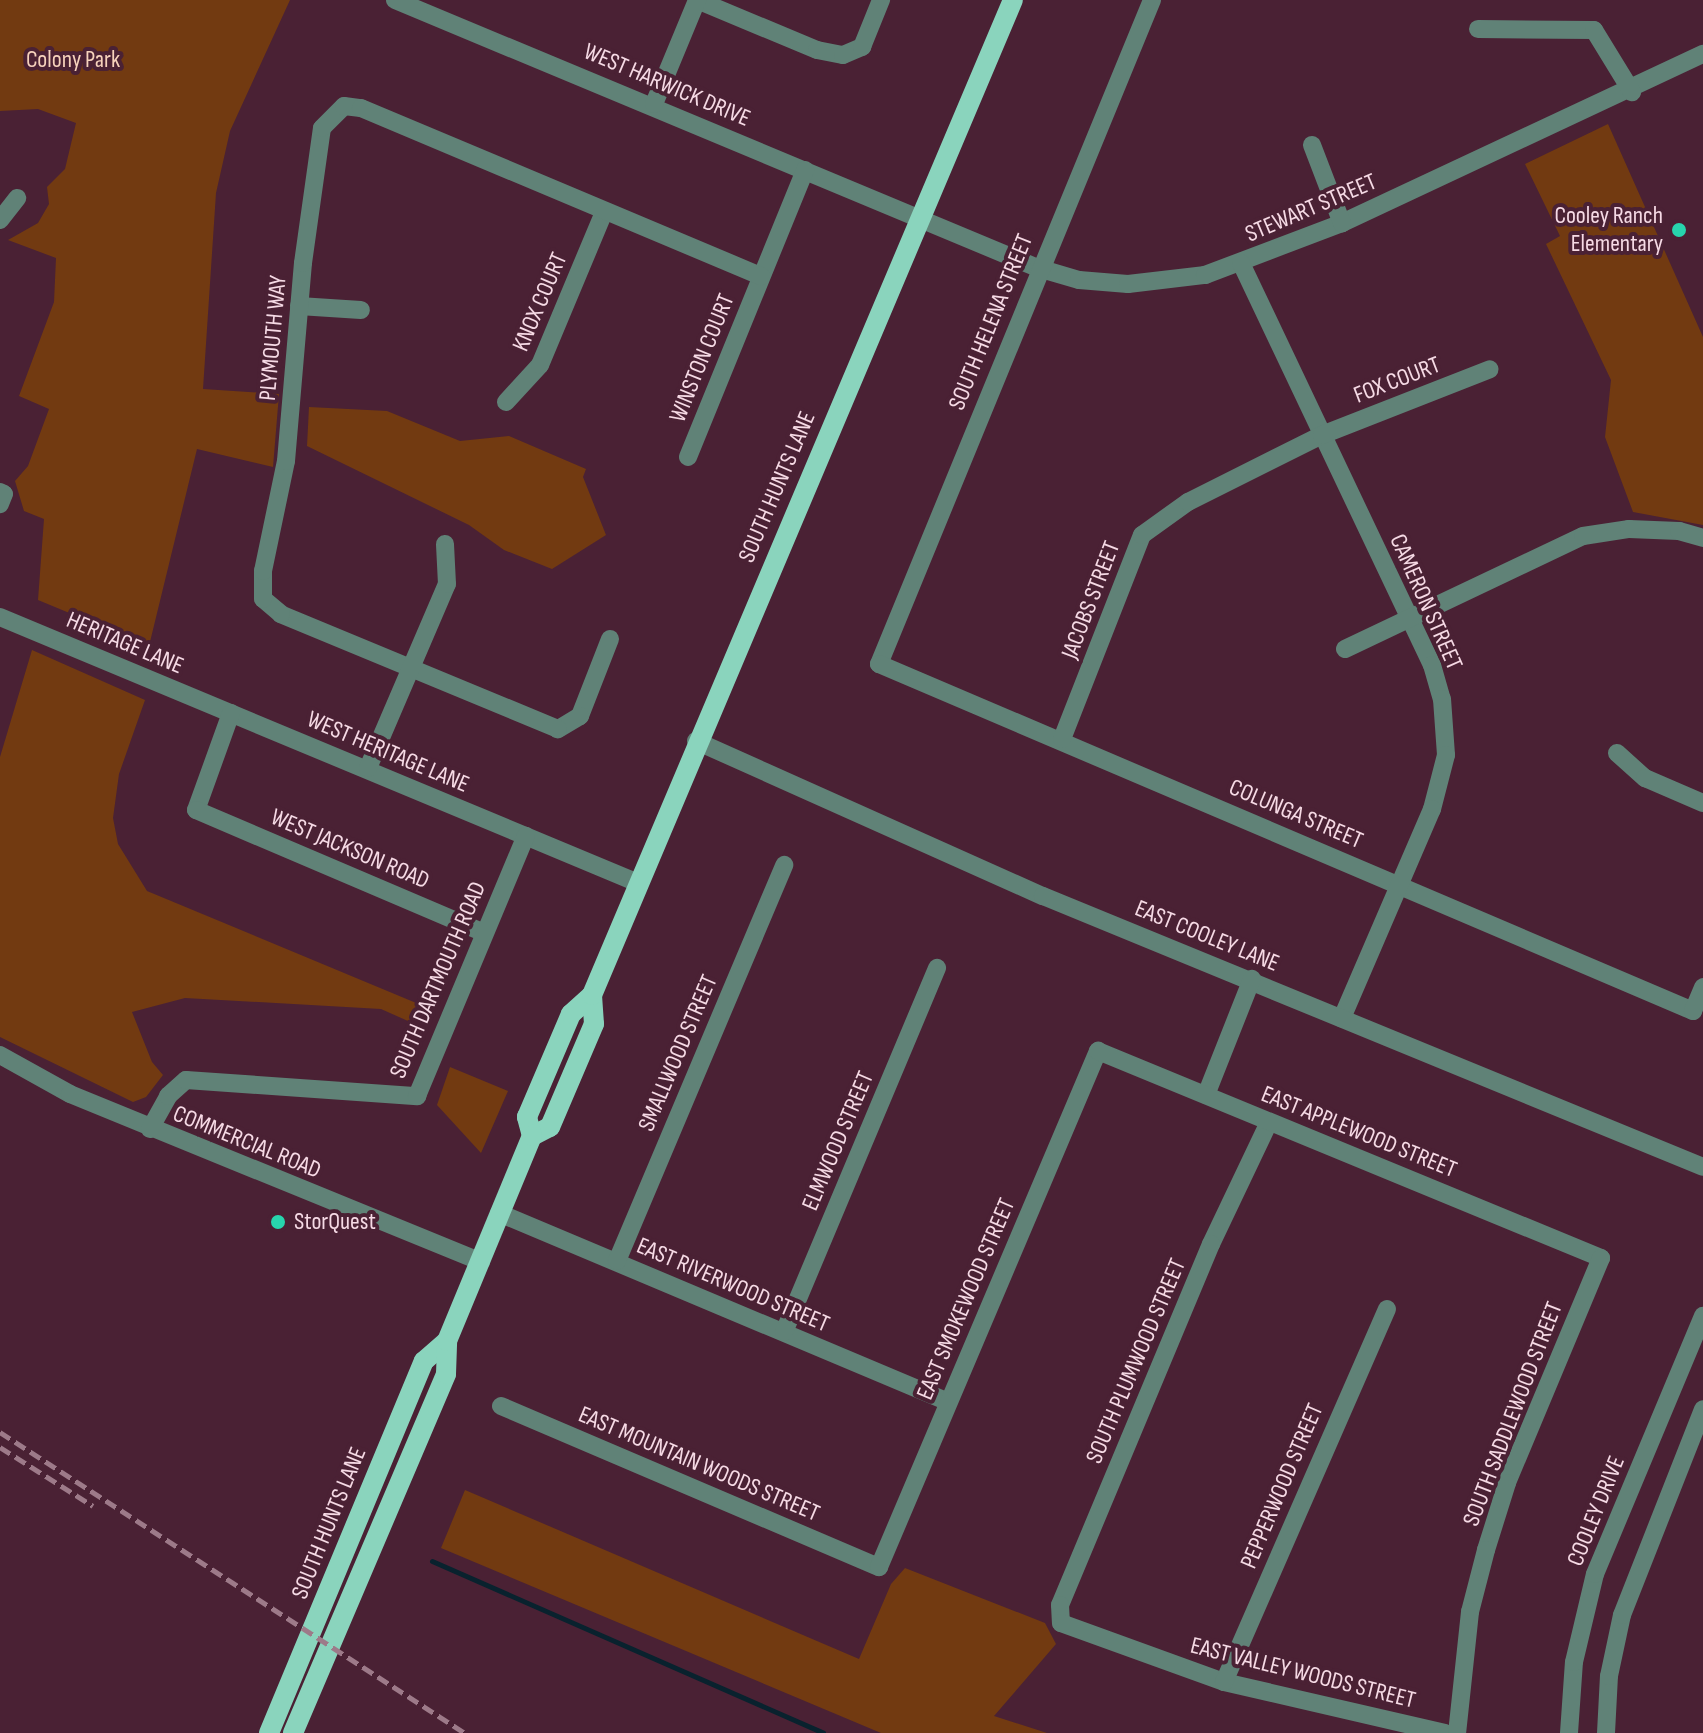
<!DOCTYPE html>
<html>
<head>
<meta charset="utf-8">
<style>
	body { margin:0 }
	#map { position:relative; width:1703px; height:1733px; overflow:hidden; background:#4a2134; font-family:"Sofia Sans Condensed",sans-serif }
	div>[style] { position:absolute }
	.green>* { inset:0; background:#723a11 }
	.stream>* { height:5px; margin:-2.5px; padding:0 2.5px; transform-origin:2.5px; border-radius:2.5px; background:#09222e }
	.minor>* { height:18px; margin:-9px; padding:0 9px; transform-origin:9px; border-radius:9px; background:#608277 }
	.major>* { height:20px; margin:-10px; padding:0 10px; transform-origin:10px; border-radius:10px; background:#8ad4bd }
	.rail>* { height:5px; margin-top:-2.5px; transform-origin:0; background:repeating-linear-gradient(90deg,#9d7a89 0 12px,transparent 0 18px) }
	.dots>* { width:22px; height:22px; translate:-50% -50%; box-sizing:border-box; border:4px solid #4a2134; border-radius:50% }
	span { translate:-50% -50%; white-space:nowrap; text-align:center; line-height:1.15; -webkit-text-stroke:8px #4a2134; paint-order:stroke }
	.park-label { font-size:24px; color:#f6d2bc }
	.street-label { font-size:24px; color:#f6dae5 }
	.poi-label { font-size:24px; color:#f6dae5 }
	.right { translate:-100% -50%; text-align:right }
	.left { translate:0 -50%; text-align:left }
</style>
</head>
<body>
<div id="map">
	<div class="green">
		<i style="clip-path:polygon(0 0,290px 0,230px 131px,216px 193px,203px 389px,279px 394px,273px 467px,197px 449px,149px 646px,38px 600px,44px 519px,24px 511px,15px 481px,28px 466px,49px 409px,19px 396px,54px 302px,56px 258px,8px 240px,38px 223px,49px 204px,47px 187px,65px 169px,76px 123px,38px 109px,0 111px)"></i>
		<i style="clip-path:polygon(1608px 124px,1703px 337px,1703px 525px,1633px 512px,1605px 437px,1611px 380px,1546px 244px,1560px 236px,1525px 164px)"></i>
		<i style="clip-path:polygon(309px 407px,387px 411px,460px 441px,509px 436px,586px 469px,583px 477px,606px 535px,552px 569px,504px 550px,469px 525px,307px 446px)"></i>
		<i style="clip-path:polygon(32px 650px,145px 700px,119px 774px,113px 818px,118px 844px,147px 891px,433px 1010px,408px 1021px,381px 1009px,185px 998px,132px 1012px,152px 1062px,163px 1075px,146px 1097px,133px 1102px,0 1037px,0 757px)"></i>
		<i style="clip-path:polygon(450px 1067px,508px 1091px,481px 1153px,437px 1105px)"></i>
		<i style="clip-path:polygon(465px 1490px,859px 1659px,891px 1584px,905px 1568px,1045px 1623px,1056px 1644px,994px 1716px,1047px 1733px,881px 1733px,441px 1548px)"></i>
	</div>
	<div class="stream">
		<i style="left:432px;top:1561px;width:427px;rotate:23.7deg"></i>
	</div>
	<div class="minor">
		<i style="left:395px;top:0;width:697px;rotate:22.63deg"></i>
		<i style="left:1038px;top:268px;width:43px;rotate:16.3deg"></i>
		<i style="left:1079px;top:280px;width:49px;rotate:4.7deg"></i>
		<i style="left:1128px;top:284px;width:78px;rotate:-6.7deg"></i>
		<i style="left:1205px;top:275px;width:147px;rotate:-20.8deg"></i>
		<i style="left:1342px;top:223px;width:399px;rotate:-25.1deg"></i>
		<i style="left:697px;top:0;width:130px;rotate:22.6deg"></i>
		<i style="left:817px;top:50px;width:26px;rotate:11deg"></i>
		<i style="left:843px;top:55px;width:21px;rotate:-23deg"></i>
		<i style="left:862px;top:47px;width:51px;rotate:-68deg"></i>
		<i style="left:1152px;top:0;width:718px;rotate:112.35deg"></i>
		<i style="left:879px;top:664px;width:885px;rotate:23.09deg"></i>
		<i style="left:1693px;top:1011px;width:26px;rotate:-67deg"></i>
		<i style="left:1478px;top:29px;width:116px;rotate:0.5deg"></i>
		<i style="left:1594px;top:30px;width:73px;rotate:58.5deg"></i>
		<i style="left:654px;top:104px;width:113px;rotate:-67.5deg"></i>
		<i style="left:1312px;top:145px;width:84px;rotate:69deg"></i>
		<i style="left:0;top:220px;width:28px;rotate:-52deg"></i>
		<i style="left:1241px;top:263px;width:445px;rotate:64.6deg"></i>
		<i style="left:1432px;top:665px;width:35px;rotate:74deg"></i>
		<i style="left:1442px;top:699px;width:56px;rotate:85.9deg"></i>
		<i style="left:1446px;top:755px;width:56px;rotate:104.5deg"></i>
		<i style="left:1432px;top:809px;width:228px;rotate:113.3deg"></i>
		<i style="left:299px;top:306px;width:62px;rotate:3.7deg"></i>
		<i style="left:506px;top:402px;width:50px;rotate:-47.4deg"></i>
		<i style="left:540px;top:365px;width:166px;rotate:-67.3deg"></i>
		<i style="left:688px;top:457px;width:310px;rotate:-67.8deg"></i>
		<i style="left:0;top:492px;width:4px;rotate:27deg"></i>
		<i style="left:4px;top:494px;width:11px;rotate:112deg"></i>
		<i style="left:0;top:617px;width:691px;rotate:22.63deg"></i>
		<i style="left:610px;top:639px;width:83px;rotate:111.3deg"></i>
		<i style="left:580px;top:716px;width:26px;rotate:149deg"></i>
		<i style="left:558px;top:729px;width:300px;rotate:-157.5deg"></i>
		<i style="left:281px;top:614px;width:23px;rotate:-140deg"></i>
		<i style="left:263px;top:599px;width:28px;rotate:-90deg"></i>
		<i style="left:263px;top:571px;width:112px;rotate:-78.2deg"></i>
		<i style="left:286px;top:461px;width:199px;rotate:-85.1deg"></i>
		<i style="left:303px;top:263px;width:136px;rotate:-82deg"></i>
		<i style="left:322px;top:128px;width:31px;rotate:-45deg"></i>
		<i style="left:344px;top:106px;width:17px;rotate:7deg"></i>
		<i style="left:361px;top:108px;width:434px;rotate:22.8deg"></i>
		<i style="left:1345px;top:649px;width:263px;rotate:-25.4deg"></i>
		<i style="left:1583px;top:536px;width:47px;rotate:-8.7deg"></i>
		<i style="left:1629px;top:529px;width:50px;rotate:2.3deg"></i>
		<i style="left:1679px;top:531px;width:25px;rotate:16deg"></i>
		<i style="left:231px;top:713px;width:103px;rotate:109.8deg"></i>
		<i style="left:196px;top:810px;width:313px;rotate:23.1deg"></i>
		<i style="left:1062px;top:739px;width:219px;rotate:-68.6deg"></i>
		<i style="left:1142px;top:535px;width:57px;rotate:-35.7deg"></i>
		<i style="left:1188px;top:502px;width:150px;rotate:-26.6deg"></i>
		<i style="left:1322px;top:435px;width:180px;rotate:-21.4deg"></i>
		<i style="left:696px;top:741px;width:380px;rotate:24.1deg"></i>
		<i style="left:1043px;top:896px;width:713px;rotate:22.32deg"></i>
		<i style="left:1617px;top:753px;width:38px;rotate:42deg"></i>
		<i style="left:1645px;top:778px;width:63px;rotate:23.3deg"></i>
		<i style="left:368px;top:768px;width:200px;rotate:-66.8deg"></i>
		<i style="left:447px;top:584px;width:40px;rotate:-92.9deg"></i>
		<i style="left:0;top:1055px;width:80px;rotate:29.1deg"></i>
		<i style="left:70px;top:1094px;width:444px;rotate:22.2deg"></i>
		<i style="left:1206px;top:1095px;width:125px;rotate:-68.4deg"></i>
		<i style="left:1269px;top:1122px;width:135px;rotate:115.4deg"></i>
		<i style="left:1211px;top:1244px;width:391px;rotate:112.7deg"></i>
		<i style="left:1060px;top:1605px;width:18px;rotate:87deg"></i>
		<i style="left:1061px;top:1623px;width:173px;rotate:19.9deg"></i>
		<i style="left:1224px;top:1682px;width:227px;rotate:13deg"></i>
		<i style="left:150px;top:1129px;width:38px;rotate:-61deg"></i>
		<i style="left:168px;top:1096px;width:24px;rotate:-42deg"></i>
		<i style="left:186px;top:1080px;width:232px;rotate:4deg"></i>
		<i style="left:417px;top:1096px;width:282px;rotate:-67.3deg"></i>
		<i style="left:499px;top:1213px;width:487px;rotate:22.8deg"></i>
		<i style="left:617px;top:1261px;width:430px;rotate:-67.1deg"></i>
		<i style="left:784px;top:1332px;width:395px;rotate:-67.2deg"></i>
		<i style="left:501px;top:1406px;width:411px;rotate:23.1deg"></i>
		<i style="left:879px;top:1567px;width:561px;rotate:-67deg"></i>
		<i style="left:1098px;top:1051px;width:544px;rotate:22.37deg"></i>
		<i style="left:1601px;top:1258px;width:244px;rotate:112.7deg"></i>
		<i style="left:1507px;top:1483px;width:70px;rotate:107.4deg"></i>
		<i style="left:1486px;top:1550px;width:64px;rotate:104.5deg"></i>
		<i style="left:1470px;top:1612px;width:122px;rotate:96.1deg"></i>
		<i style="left:1224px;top:1682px;width:407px;rotate:-66.4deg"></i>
		<i style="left:1569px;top:1733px;width:71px;rotate:-86deg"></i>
		<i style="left:1574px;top:1662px;width:90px;rotate:-76.6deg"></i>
		<i style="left:1595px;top:1574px;width:280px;rotate:-67.3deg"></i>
		<i style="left:1606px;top:1733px;width:57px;rotate:-87deg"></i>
		<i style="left:1609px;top:1676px;width:62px;rotate:-78deg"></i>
		<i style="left:1622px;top:1615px;width:221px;rotate:-68.5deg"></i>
	</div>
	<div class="major">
		<i style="left:532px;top:1136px;width:20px;rotate:-27deg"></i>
		<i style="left:550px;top:1127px;width:112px;rotate:-66.9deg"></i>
		<i style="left:594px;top:1024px;width:29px;rotate:-94deg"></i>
		<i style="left:269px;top:1733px;width:403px;rotate:-67.4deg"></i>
		<i style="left:424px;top:1361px;width:30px;rotate:-41deg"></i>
		<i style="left:293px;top:1733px;width:390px;rotate:-66.9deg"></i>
		<i style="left:446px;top:1374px;width:33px;rotate:-88deg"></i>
		<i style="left:447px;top:1341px;width:222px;rotate:-67.5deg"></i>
		<i style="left:532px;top:1136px;width:20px;rotate:-105deg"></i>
		<i style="left:527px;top:1117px;width:112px;rotate:-66.9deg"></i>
		<i style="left:571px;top:1014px;width:28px;rotate:-42deg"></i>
		<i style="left:592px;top:995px;width:1080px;rotate:-67.07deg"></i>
	</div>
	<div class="rail">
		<i style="left:0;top:1432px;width:554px;rotate:32.92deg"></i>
		<i style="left:0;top:1447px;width:110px;rotate:32.4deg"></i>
	</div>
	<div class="dots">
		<i style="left:1679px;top:230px;background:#27d5ad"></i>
		<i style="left:278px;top:1222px;background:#27d5ad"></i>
	</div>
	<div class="park-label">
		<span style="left:73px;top:60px">Colony Park</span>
	</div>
	<div class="street-label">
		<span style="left:667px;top:85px;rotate:23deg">WEST HARWICK DRIVE</span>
		<span style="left:1311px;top:208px;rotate:-23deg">STEWART STREET</span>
		<span style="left:540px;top:302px;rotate:-67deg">KNOX COURT</span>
		<span style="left:991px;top:322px;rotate:-68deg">SOUTH HELENA STREET</span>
		<span style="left:273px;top:338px;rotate:-85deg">PLYMOUTH WAY</span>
		<span style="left:702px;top:358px;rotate:-68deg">WINSTON COURT</span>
		<span style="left:1397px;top:380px;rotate:-21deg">FOX COURT</span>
		<span style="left:777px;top:487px;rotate:-67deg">SOUTH HUNTS LANE</span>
		<span style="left:1091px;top:600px;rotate:-69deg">JACOBS STREET</span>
		<span style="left:1426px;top:602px;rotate:66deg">CAMERON STREET</span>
		<span style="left:125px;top:643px;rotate:23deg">HERITAGE LANE</span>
		<span style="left:388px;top:752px;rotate:23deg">WEST HERITAGE LANE</span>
		<span style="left:1296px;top:814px;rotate:23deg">COLUNGA STREET</span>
		<span style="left:350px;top:849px;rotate:23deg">WEST JACKSON ROAD</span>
		<span style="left:1207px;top:936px;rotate:22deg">EAST COOLEY LANE</span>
		<span style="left:438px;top:980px;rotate:-67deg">SOUTH DARTMOUTH ROAD</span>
		<span style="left:678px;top:1053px;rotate:-67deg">SMALLWOOD STREET</span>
		<span style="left:1359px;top:1132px;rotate:22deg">EAST APPLEWOOD STREET</span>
		<span style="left:838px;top:1141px;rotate:-67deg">ELMWOOD STREET</span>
		<span style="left:247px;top:1142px;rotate:22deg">COMMERCIAL ROAD</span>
		<span style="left:733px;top:1285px;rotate:23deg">EAST RIVERWOOD STREET</span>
		<span style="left:966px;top:1299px;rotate:-67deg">EAST SMOKEWOOD STREET</span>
		<span style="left:1136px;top:1361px;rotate:-67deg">SOUTH PLUMWOOD STREET</span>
		<span style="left:1513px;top:1414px;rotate:-69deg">SOUTH SADDLEWOOD STREET</span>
		<span style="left:699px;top:1464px;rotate:23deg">EAST MOUNTAIN WOODS STREET</span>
		<span style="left:1282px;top:1486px;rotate:-67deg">PEPPERWOOD STREET</span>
		<span style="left:1596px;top:1511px;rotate:-68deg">COOLEY DRIVE</span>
		<span style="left:329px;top:1523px;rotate:-68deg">SOUTH HUNTS LANE</span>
		<span style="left:1303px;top:1673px;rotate:14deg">EAST VALLEY WOODS STREET</span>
	</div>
	<div class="poi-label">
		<span class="right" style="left:1663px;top:230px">Cooley Ranch<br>Elementary</span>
		<span class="left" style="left:294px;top:1222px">StorQuest</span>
	</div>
</div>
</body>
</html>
